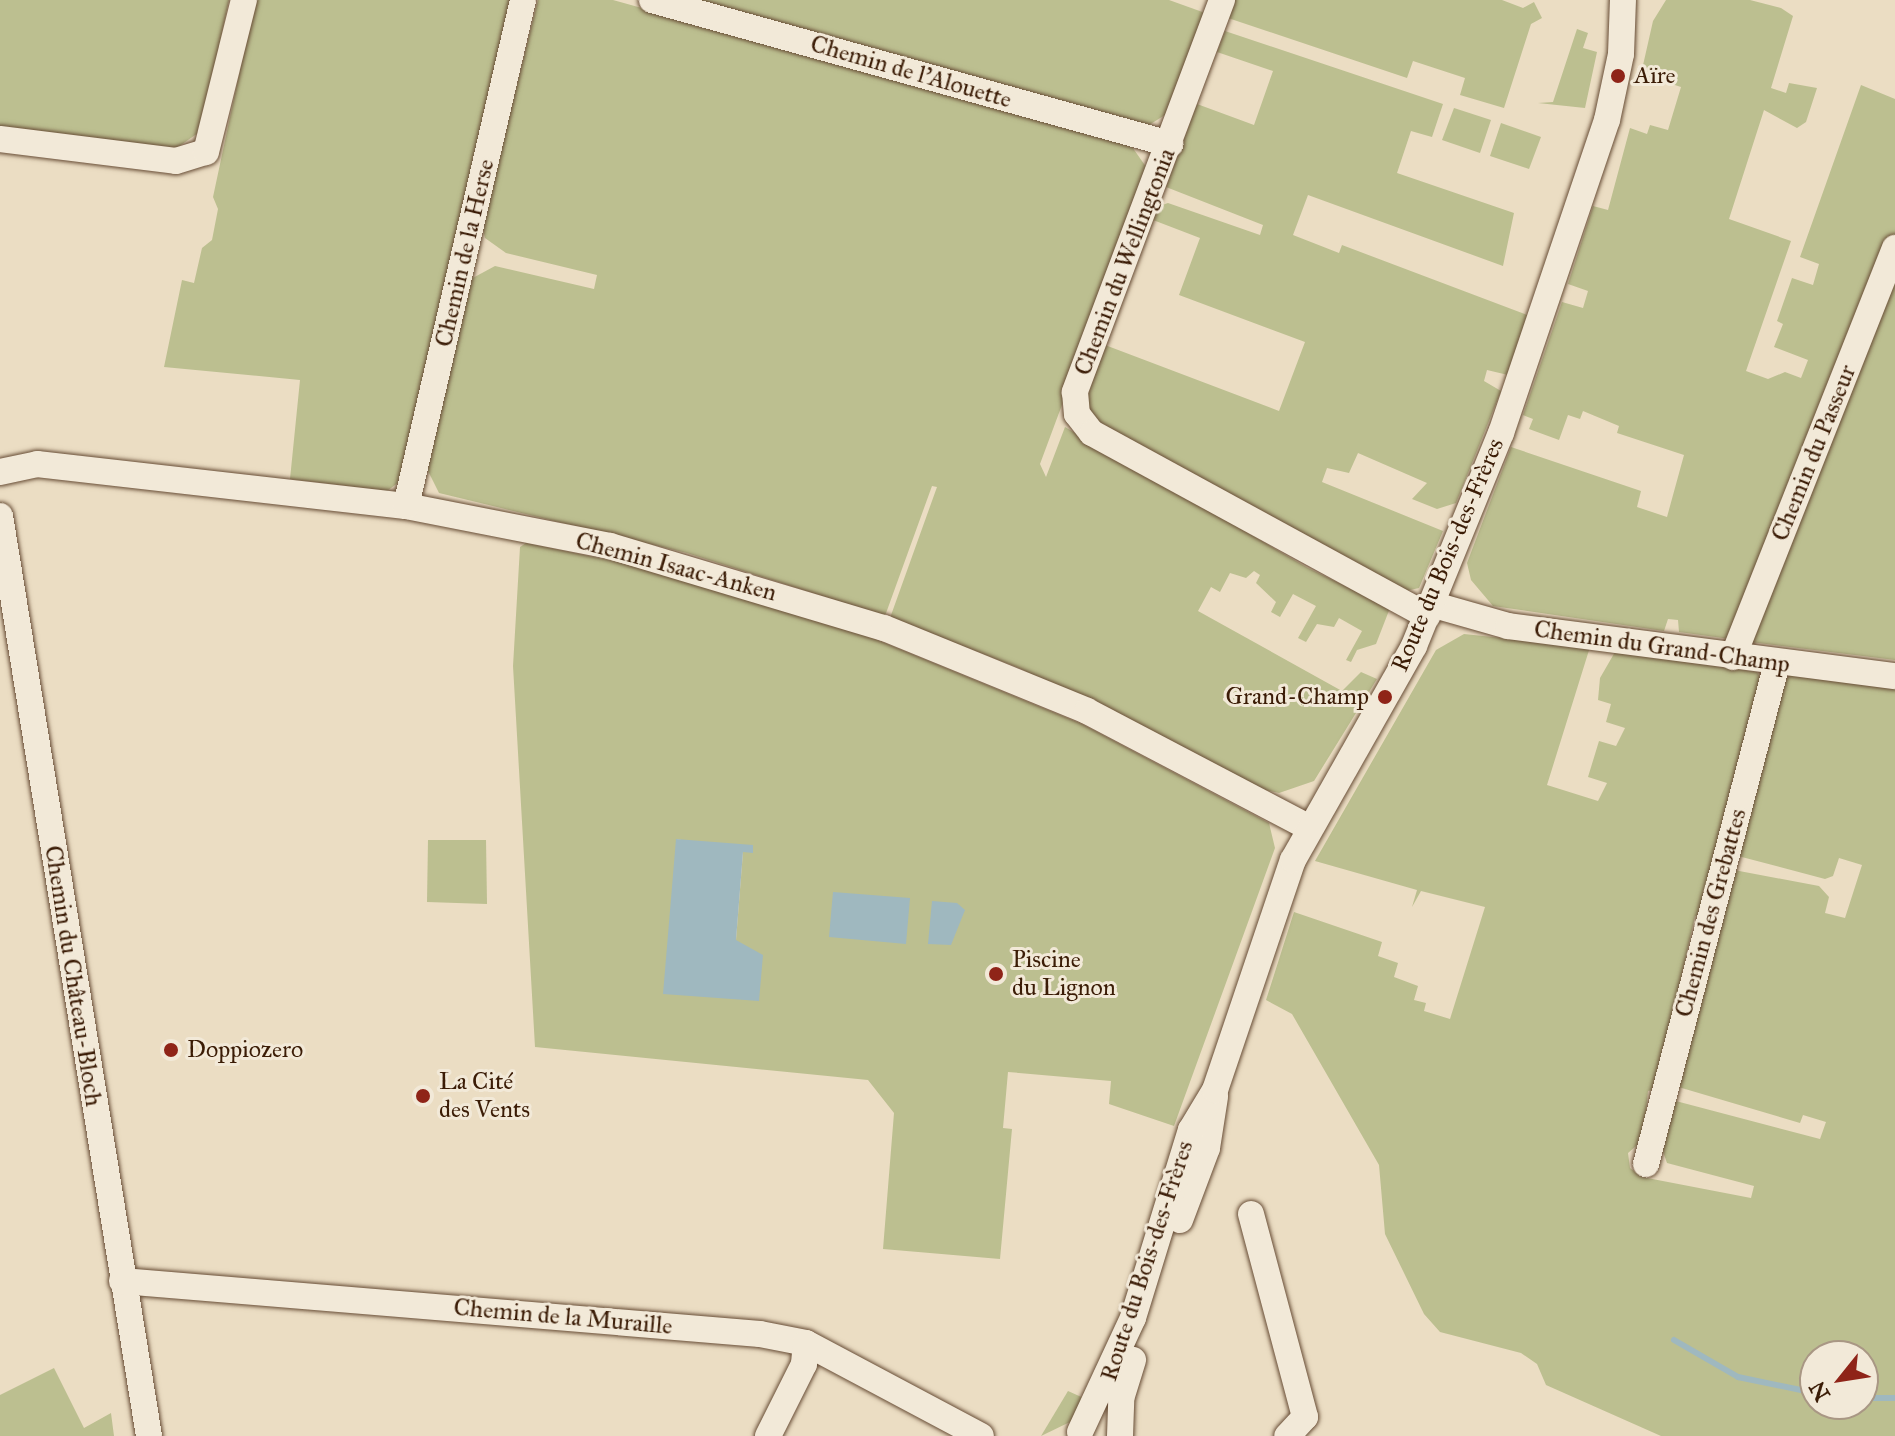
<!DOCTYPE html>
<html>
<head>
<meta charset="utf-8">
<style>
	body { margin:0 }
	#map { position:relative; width:1895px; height:1436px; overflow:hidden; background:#ebddc3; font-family:"IM FELL Great Primer",serif }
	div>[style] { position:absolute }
	.green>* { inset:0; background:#bcbf90 }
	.water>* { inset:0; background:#9fb8bf }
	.stream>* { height:6px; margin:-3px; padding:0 3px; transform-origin:3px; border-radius:3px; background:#9fb8bf }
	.roads { filter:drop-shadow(0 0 2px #674c35) drop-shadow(0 0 2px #674c35) }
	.minor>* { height:26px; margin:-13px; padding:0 13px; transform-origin:13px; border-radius:13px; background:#f2e9d8 }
	.dots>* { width:22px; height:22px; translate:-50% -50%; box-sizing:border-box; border:4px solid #f2e9d8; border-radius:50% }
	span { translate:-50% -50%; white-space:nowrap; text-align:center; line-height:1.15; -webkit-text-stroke:6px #f2e9d8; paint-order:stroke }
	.street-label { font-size:24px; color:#3b1c06 }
	.poi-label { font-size:24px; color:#3b1c06 }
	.left { translate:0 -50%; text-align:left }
	.right { translate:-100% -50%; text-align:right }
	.north { position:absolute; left:1799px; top:1340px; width:80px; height:80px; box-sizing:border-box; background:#f2e9d8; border:2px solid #a99784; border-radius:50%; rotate:240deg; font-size:22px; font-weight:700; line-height:32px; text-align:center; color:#3b1c06 }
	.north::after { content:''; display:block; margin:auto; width:28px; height:36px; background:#8f2418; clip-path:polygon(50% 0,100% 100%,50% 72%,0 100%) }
</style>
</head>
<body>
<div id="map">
	<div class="green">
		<i style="clip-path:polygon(0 0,229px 0,201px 131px,175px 149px,0 128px)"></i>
		<i style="clip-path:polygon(255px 0,514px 0,403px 479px,387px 491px,290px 479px,300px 380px,164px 367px,182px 280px,194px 283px,202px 248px,212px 240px,218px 209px,213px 197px)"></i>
		<i style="clip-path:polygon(538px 0,613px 0,1130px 144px,1149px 171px,1040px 464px,1046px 477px,1065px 427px,1308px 568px,1390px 608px,1376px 644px,1357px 650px,1351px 662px,1346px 660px,1362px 631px,1339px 618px,1334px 627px,1317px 624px,1306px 642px,1298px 638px,1316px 606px,1293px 594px,1280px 617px,1271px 612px,1276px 602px,1256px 583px,1260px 575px,1254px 571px,1246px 578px,1230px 573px,1220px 592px,1211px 587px,1198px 611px,1342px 691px,1361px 672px,1377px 679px,1314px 781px,1279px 793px,1265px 790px,1019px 668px,890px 618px,937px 487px,932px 486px,885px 616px,687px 553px,439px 493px,425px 465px,469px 280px,495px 266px,594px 289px,597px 275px,506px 253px,485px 238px,482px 225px)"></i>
		<i style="clip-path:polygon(691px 0,1169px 0,1208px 14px,1173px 110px,1149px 125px)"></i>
		<i style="clip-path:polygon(1235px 0,1502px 0,1523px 8px,1534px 2px,1542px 18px,1531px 24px,1504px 108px,1460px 95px,1465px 78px,1413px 61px,1407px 78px,1228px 18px)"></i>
		<i style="clip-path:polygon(1666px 0,1750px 0,1781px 8px,1793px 16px,1771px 88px,1786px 93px,1789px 83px,1817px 88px,1806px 122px,1797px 128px,1764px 110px,1729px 219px,1791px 241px,1746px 371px,1768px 379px,1785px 372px,1801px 378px,1808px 360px,1774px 347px,1783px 324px,1777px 321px,1792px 278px,1813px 285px,1819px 264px,1800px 257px,1861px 85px,1895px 99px,1895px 237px,1730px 639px,1679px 632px,1678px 620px,1668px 619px,1664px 631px,1493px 606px,1471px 580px,1467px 563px,1511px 447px,1641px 491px,1637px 507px,1667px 517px,1684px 455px,1617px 433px,1619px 426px,1583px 411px,1580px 419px,1568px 415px,1559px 440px,1529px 429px,1533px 419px,1523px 415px,1562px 302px,1583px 308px,1588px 291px,1568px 284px,1593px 206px,1608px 210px,1630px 128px,1647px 134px,1650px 125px,1668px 130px,1681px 87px,1641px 74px,1653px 21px)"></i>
		<i style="clip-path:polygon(1577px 29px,1588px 33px,1583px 48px,1597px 52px,1585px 108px,1538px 103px,1553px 102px)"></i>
		<i style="clip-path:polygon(1225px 31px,1443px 104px,1432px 137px,1411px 131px,1397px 173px,1514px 213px,1503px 266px,1308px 195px,1293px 235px,1339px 253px,1342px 245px,1527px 315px,1508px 375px,1487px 370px,1484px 381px,1501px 391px,1456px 503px,1437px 509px,1412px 499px,1427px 483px,1358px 453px,1349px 473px,1327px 468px,1322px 482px,1443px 531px,1419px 588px,1401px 592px,1088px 417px,1085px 404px,1105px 345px,1279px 411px,1305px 342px,1179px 295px,1200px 238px,1153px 220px,1159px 206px,1168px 203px,1260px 235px,1263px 225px,1166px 187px,1197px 104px,1254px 125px,1273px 71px,1217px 52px)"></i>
		<i style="clip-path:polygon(1454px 108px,1491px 120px,1480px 153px,1442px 140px)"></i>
		<i style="clip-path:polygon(1501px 123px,1541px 137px,1529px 169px,1490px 156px)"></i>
		<i style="clip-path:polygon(1895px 269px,1895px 660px,1751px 642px)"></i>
		<i style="clip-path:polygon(evenodd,526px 543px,618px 562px,858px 632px,1082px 724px,1269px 823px,1275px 848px,1174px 1126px,1109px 1104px,1111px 1081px,1008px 1072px,1003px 1128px,1012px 1129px,1000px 1259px,883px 1249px,894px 1113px,868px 1080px,535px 1047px,513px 666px,520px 547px,526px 543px,676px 839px,743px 852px,736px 940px,676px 839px)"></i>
		<i style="clip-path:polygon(evenodd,1464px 634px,1590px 647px,1547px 785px,1598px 801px,1607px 783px,1588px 777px,1599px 741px,1616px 746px,1625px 728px,1606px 722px,1611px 704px,1598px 700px,1600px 678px,1615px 652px,1757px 672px,1763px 683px,1701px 917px,1695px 916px,1656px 1089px,1648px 1091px,1643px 1140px,1628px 1153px,1630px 1168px,1642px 1177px,1751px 1198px,1754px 1186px,1667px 1163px,1661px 1146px,1672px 1100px,1820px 1139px,1826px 1122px,1803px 1115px,1800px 1123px,1675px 1086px,1734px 870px,1819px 886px,1829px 897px,1825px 913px,1845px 918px,1862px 865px,1839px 858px,1833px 876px,1825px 879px,1738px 856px,1783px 685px,1789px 675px,1895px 689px,1895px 1436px,1661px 1436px,1546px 1385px,1537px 1364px,1521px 1353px,1440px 1332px,1424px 1314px,1385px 1234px,1379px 1165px,1292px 1014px,1266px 1000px,1294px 912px,1382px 942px,1378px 956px,1398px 963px,1394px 977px,1418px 986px,1414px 1000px,1426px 1003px,1424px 1011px,1450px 1019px,1485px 907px,1421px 891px,1412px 907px,1417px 890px,1315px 861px,1436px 650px,1464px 634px,1815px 1356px,1863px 1356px,1863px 1404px,1815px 1404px,1815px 1356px)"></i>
		<i style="clip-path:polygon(428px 840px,486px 840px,487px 904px,427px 902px)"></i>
		<i style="clip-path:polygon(54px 1368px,84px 1428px,111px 1413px,114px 1436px,0 1436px,0 1395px)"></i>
		<i style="clip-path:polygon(1068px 1391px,1088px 1400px,1070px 1422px,1041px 1436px)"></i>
	</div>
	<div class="water">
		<i style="clip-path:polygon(676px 839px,753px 845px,753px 853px,743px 852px,736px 940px,763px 955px,759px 1001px,663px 994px)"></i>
		<i style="clip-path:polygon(833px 892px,910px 898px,906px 944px,829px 937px)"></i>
		<i style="clip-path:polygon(932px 901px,957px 903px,965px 910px,951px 945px,928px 944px)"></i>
	</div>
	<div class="stream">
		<i style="left:1674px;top:1340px;width:74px;rotate:30deg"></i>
		<i style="left:1738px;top:1377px;width:79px;rotate:11.7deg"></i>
		<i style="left:1863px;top:1398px;width:32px"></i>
	</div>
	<div class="roads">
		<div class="minor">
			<i style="left:652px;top:0;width:538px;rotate:15.54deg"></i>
			<i style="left:1222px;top:0;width:419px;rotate:110.6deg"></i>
			<i style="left:1075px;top:392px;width:22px;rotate:85deg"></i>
			<i style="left:1077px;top:414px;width:24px;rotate:52deg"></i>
			<i style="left:1092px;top:433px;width:382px;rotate:28.6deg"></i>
			<i style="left:0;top:139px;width:177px;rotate:7.1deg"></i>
			<i style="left:176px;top:161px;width:31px;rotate:-17deg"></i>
			<i style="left:206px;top:152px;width:157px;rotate:-76deg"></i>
			<i style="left:0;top:472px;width:38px;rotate:-12deg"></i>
			<i style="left:37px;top:464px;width:371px;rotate:6.5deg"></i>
			<i style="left:406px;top:506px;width:208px;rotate:11.1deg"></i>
			<i style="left:610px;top:546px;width:286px;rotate:16.7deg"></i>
			<i style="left:884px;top:628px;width:219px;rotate:22.2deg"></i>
			<i style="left:1087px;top:711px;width:250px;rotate:27.7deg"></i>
			<i style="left:406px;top:506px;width:519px;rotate:-76.98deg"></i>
			<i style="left:0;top:516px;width:932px;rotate:80.8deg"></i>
			<i style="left:1431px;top:604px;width:80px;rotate:15.9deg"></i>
			<i style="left:1508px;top:626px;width:390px;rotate:7.4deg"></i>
			<i style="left:1733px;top:657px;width:440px;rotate:-68.4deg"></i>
			<i style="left:1646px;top:1164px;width:518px;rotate:-75.35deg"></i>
			<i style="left:1251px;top:1214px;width:210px;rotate:75.1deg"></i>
			<i style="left:1305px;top:1417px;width:26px;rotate:133deg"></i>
			<i style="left:1180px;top:1220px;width:77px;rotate:-69.4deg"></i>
			<i style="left:1207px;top:1148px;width:52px;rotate:-81.1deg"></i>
			<i style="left:122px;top:1281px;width:640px;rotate:4.75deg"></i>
			<i style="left:760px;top:1334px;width:47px;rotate:11.1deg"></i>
			<i style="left:806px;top:1343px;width:198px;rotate:28deg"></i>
			<i style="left:1080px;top:1432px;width:126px;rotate:-65.1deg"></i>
			<i style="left:1133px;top:1318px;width:197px;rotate:-72.9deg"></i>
			<i style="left:1191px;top:1130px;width:47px;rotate:-59deg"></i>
			<i style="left:1215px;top:1090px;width:243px;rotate:-71.3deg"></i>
			<i style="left:1293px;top:860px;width:246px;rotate:-60.5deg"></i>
			<i style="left:1414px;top:646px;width:230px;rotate:-67.8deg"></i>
			<i style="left:1501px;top:433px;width:330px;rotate:-71.3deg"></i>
			<i style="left:1607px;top:120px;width:67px;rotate:-78deg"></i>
			<i style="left:1621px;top:54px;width:54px;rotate:-87.9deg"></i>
			<i style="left:768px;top:1436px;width:80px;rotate:-63.4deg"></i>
			<i style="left:804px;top:1364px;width:21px;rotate:-85deg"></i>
			<i style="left:1120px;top:1436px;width:37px;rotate:-88deg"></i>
			<i style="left:1121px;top:1399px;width:41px;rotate:-72.9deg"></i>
		</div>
	</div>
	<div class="dots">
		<i style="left:1618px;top:76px;background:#8f2418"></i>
		<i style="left:1385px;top:697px;background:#8f2418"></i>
		<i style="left:996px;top:974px;background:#8f2418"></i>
		<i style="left:171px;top:1050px;background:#8f2418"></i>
		<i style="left:423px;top:1096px;background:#8f2418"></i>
	</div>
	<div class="street-label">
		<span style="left:911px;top:72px;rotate:16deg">Chemin de l'Alouette</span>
		<span style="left:465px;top:253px;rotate:-77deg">Chemin de la Herse</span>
		<span style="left:1125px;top:262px;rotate:-69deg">Chemin du Wellingtonia</span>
		<span style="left:1814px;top:453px;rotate:-68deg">Chemin du Passeur</span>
		<span style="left:1448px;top:555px;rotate:-67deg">Route du Bois-des-Frères</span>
		<span style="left:676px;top:567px;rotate:15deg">Chemin Isaac-Anken</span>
		<span style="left:1662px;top:647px;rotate:8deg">Chemin du Grand-Champ</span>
		<span style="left:1711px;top:913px;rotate:-75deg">Chemin des Grebattes</span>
		<span style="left:73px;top:976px;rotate:81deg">Chemin du Château-Bloch</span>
		<span style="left:1147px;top:1261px;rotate:-72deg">Route du Bois-des-Frères</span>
		<span style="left:563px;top:1317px;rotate:5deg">Chemin de la Muraille</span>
	</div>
	<div class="poi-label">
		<span class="left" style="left:1634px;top:76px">Aïre</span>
		<span class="right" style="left:1369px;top:697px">Grand-Champ</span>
		<span class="left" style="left:1012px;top:974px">Piscine<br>du Lignon</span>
		<span class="left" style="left:187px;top:1050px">Doppiozero</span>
		<span class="left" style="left:439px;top:1096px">La Cité<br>des Vents</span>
	</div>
	<div class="north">N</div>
</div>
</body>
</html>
